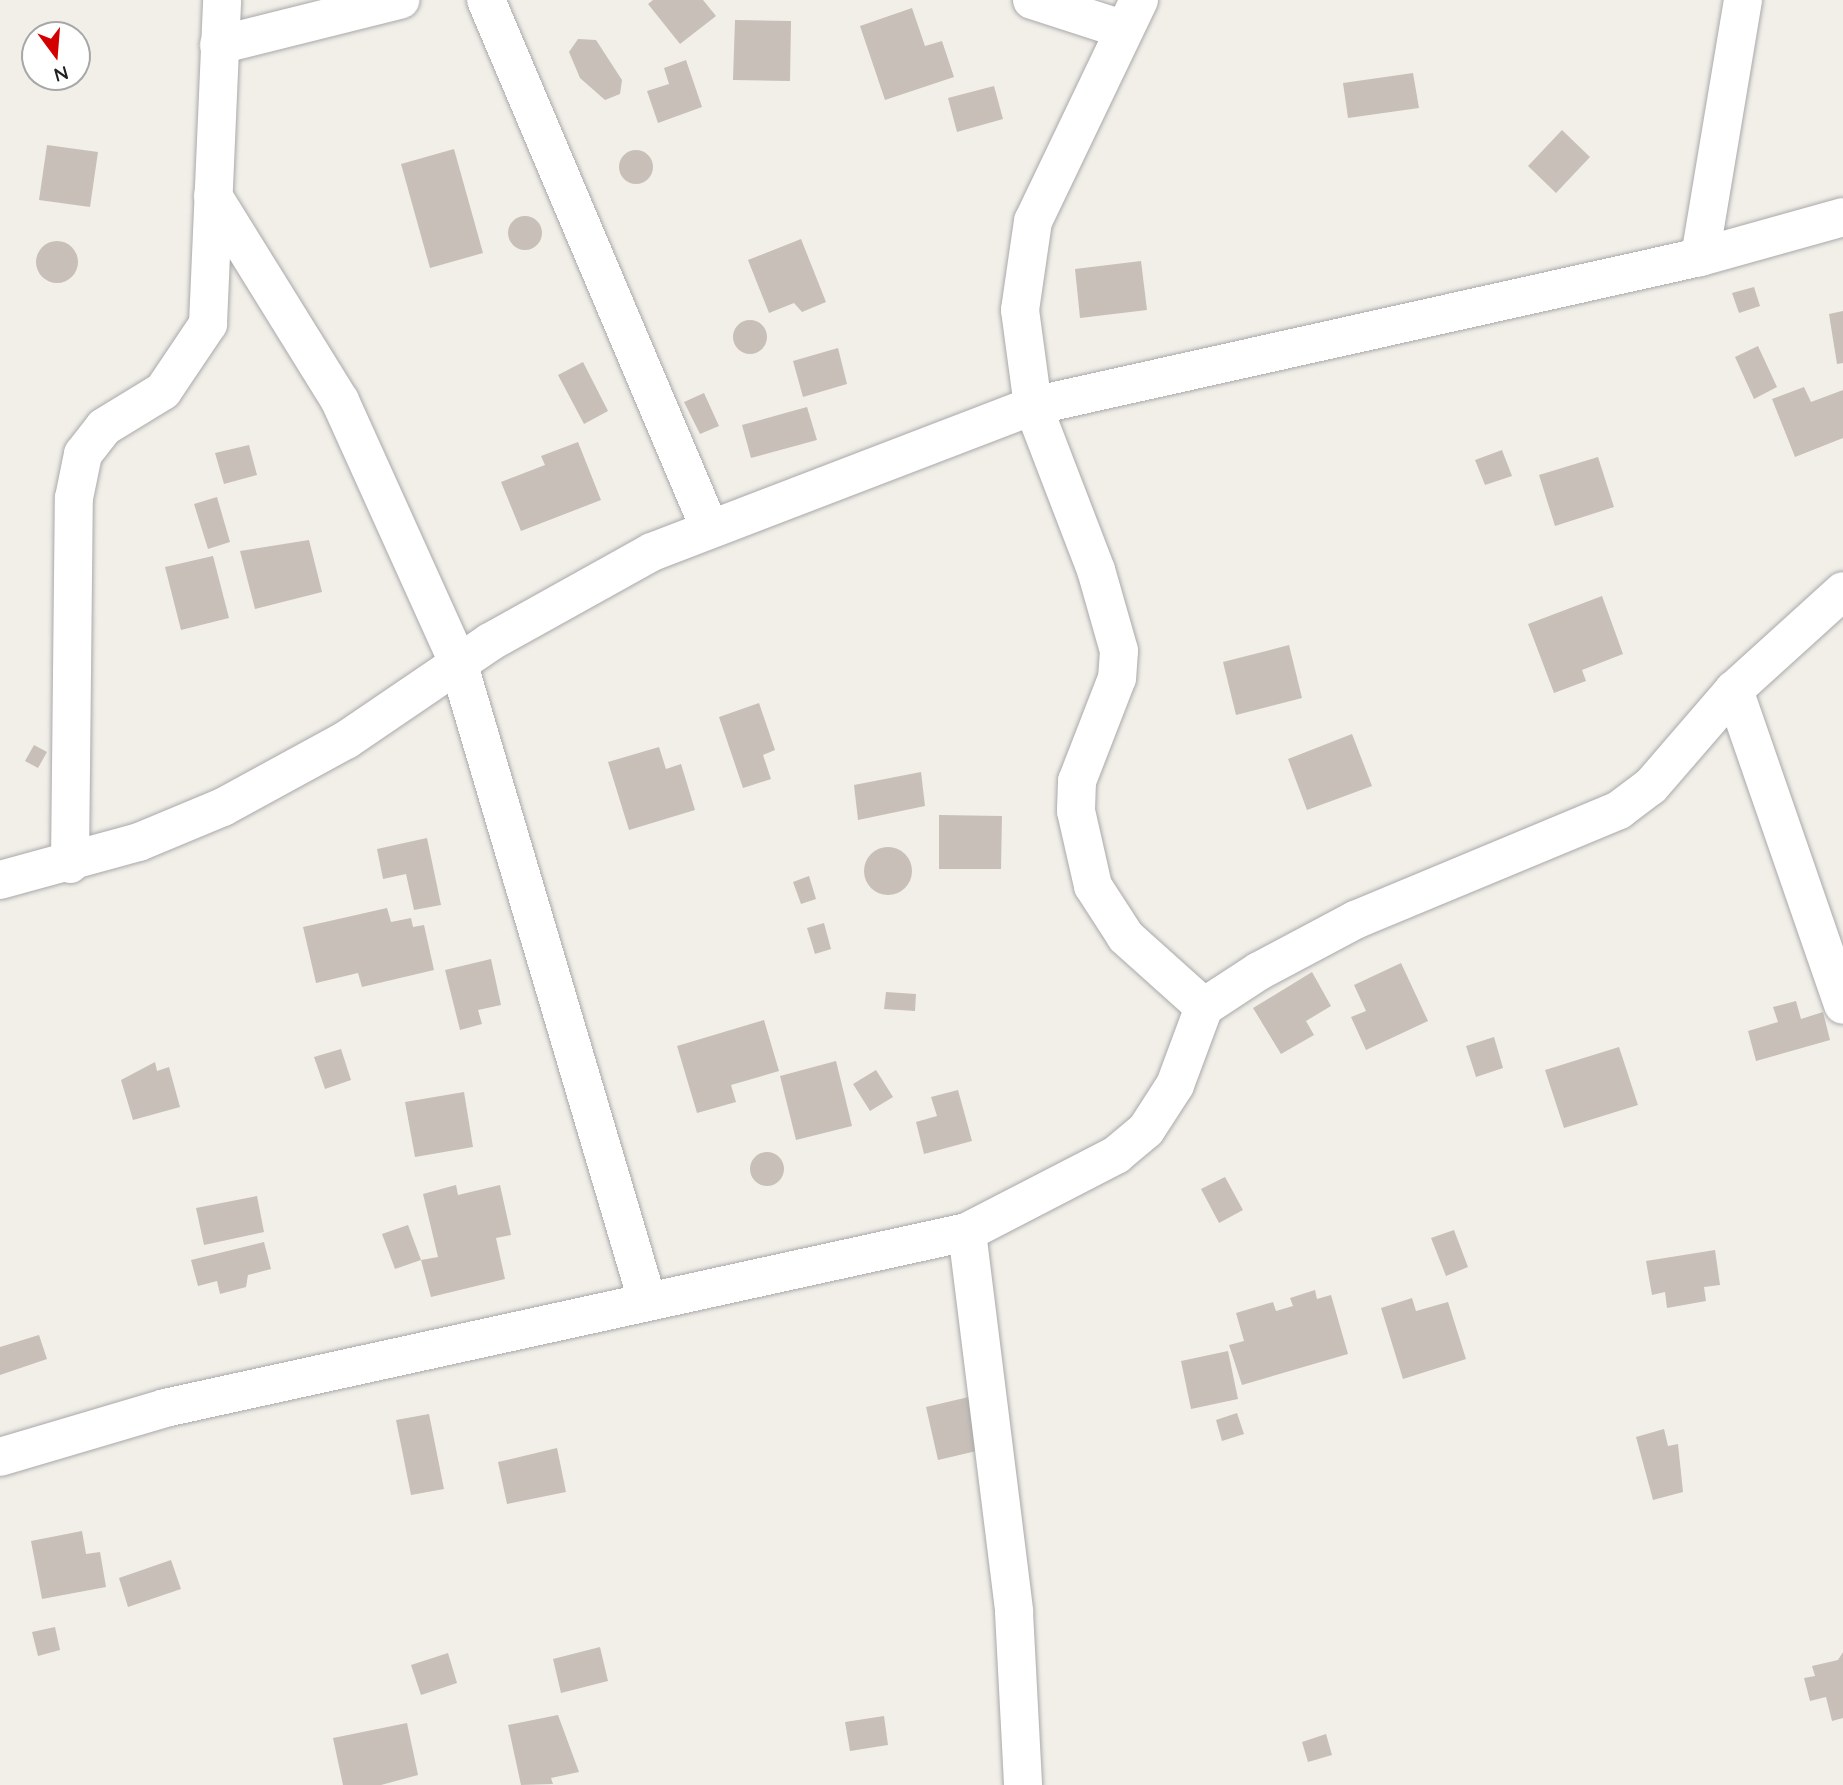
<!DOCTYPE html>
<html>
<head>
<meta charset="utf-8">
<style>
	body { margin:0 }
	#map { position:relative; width:1843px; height:1785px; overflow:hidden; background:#f2efe9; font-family:Quicksand,sans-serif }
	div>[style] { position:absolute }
	.building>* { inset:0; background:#c7bfb8 }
	.round { border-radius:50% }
	.roads { filter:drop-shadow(0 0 2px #a9a9a9) drop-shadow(0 0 2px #a9a9a9) }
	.minor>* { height:38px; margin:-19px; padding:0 19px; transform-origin:19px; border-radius:19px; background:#fff }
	span { translate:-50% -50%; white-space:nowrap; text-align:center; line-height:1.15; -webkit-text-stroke:7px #fff; paint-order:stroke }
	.north { position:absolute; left:21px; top:21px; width:70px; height:70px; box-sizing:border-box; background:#fff; border:2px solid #a7a7a7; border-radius:50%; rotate:164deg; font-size:19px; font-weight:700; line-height:28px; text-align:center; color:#222 }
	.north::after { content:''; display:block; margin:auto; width:24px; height:32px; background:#d40000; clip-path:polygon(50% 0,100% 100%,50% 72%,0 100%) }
</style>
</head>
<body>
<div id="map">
	<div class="building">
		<i style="clip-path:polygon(653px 0,703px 0,716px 16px,680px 44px,648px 4px)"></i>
		<i style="clip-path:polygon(912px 8px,925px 46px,942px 41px,954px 77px,885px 100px,860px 26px)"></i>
		<i style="clip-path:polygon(735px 20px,791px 21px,790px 81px,733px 80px)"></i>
		<i style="clip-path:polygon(578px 39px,596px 40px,622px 80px,620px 94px,605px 100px,580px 78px,569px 52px)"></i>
		<i style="clip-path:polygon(686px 60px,702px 107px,658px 123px,647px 91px,669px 84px,664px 68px)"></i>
		<i style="clip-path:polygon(1413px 73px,1419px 108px,1348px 118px,1343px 83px)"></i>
		<i style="clip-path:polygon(994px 86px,1003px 119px,957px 132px,948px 98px)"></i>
		<i style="clip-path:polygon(1562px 130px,1590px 157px,1556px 193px,1528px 166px)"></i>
		<i style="clip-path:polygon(47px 145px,98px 152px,90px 207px,39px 200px)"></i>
		<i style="clip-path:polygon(454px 149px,483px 253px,430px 268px,401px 164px)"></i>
		<i class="round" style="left:619px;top:150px;width:34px;height:34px"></i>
		<i class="round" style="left:508px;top:216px;width:34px;height:34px"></i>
		<i style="clip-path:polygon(801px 239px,826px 302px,802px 312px,794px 303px,769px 313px,748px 260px)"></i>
		<i class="round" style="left:36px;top:241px;width:42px;height:42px"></i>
		<i style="clip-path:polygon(1141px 261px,1147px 310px,1080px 318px,1075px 269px)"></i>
		<i style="clip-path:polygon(1754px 287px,1760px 306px,1739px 313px,1732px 293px)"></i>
		<i style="clip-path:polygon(1843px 311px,1843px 363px,1837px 364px,1829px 314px)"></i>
		<i class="round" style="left:733px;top:320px;width:34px;height:34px"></i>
		<i style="clip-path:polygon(1758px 346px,1777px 387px,1754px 399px,1735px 357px)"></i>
		<i style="clip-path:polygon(838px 348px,847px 384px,803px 397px,793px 361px)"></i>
		<i style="clip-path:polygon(583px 362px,608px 411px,584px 424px,558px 375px)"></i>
		<i style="clip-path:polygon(1804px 387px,1811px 402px,1843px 390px,1843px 438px,1795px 457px,1772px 399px)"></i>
		<i style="clip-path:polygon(704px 393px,719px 426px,700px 434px,684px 402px)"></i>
		<i style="clip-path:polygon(807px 407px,817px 440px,751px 458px,742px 425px)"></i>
		<i style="clip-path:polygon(578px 442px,601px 500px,521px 531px,501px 482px,545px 465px,541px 456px)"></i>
		<i style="clip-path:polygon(249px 445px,257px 475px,224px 484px,215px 453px)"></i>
		<i style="clip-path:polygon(1502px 450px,1512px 476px,1485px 485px,1475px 460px)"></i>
		<i style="clip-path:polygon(1598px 457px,1614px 507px,1555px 526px,1539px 475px)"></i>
		<i style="clip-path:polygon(217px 497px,230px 542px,208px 549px,194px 504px)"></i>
		<i style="clip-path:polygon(309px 540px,322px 592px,255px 609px,240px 551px)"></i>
		<i style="clip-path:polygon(213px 556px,229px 618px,181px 630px,165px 567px)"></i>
		<i style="clip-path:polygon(1602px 596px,1623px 654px,1582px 670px,1586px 681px,1554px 693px,1528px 624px)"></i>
		<i style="clip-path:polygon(1289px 645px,1302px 698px,1236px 715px,1223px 662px)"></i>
		<i style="clip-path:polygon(759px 703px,775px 750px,763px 755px,771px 779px,743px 788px,719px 717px)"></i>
		<i style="clip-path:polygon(1352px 734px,1372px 786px,1307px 810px,1288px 759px)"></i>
		<i style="clip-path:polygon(34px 745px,47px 752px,38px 768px,25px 761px)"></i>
		<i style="clip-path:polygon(659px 747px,666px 769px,681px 764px,695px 810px,629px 830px,608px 762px)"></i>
		<i style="clip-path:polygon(921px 772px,925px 806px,858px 820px,854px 785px)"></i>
		<i style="clip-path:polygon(939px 815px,1002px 816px,1001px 869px,939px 869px)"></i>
		<i style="clip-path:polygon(427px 838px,441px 905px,414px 910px,406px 874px,383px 879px,377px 849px)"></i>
		<i class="round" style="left:864px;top:847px;width:48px;height:48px"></i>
		<i style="clip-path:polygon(809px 876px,816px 899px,801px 904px,793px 882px)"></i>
		<i style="clip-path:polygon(387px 908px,391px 922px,411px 918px,413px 927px,424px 925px,434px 970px,362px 987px,358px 973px,316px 983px,303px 927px)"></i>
		<i style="clip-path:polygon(824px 923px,831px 949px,815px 954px,807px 928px)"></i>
		<i style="clip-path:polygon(491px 959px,501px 1005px,478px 1010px,482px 1024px,460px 1030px,445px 970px)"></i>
		<i style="clip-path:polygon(1401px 963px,1428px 1021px,1366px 1050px,1351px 1017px,1366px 1011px,1354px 985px)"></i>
		<i style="clip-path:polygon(1312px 972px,1331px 1006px,1306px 1021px,1314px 1035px,1281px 1054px,1253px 1008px)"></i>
		<i style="clip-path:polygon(886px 992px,916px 994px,915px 1011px,884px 1009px)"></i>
		<i style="clip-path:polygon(1796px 1001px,1801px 1019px,1823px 1012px,1830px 1040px,1756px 1061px,1748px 1031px,1778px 1022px,1773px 1007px)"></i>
		<i style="clip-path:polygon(764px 1020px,779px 1071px,731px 1085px,736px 1102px,697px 1113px,677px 1046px)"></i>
		<i style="clip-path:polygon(1494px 1037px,1503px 1068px,1476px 1077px,1466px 1046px)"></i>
		<i style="clip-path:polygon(1619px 1047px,1638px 1105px,1564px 1128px,1545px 1070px)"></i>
		<i style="clip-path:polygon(341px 1049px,351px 1080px,325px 1089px,314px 1057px)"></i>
		<i style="clip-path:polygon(836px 1061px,852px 1126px,796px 1140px,780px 1076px)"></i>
		<i style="clip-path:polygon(155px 1062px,157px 1071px,169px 1067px,180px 1107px,133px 1120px,121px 1080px)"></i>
		<i style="clip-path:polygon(876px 1070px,893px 1097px,870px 1111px,853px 1084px)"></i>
		<i style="clip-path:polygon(958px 1090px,972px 1141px,924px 1154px,916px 1122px,937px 1116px,931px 1097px)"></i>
		<i style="clip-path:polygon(464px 1092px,473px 1147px,415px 1157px,405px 1102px)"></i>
		<i class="round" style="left:750px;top:1152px;width:34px;height:34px"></i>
		<i style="clip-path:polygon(1225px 1177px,1243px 1210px,1219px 1223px,1201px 1189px)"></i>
		<i style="clip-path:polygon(456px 1185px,458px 1195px,500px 1185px,511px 1235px,496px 1238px,505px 1279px,431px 1297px,421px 1260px,395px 1269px,382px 1234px,408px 1225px,421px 1260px,438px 1257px,423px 1194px)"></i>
		<i style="clip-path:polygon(257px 1196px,264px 1232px,204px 1245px,196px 1208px)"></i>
		<i style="clip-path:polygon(1454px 1230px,1468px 1267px,1446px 1276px,1431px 1238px)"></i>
		<i style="clip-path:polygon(264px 1242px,271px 1269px,248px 1275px,246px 1287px,220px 1294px,217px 1281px,198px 1286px,191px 1260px)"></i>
		<i style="clip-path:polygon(1715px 1250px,1720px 1285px,1704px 1287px,1706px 1301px,1667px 1308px,1665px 1292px,1652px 1295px,1646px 1261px)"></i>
		<i style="clip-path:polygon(1315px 1290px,1317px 1299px,1331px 1295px,1348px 1354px,1242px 1385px,1229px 1345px,1244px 1341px,1236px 1313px,1273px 1302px,1276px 1311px,1293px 1306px,1290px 1298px)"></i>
		<i style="clip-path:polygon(1412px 1298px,1416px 1311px,1448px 1302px,1466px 1359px,1403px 1379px,1381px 1308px)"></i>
		<i style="clip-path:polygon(39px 1335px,47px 1359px,0 1375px,0 1347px)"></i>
		<i style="clip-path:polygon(1228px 1351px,1238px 1399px,1191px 1409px,1181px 1361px)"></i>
		<i style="clip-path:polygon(973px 1396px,985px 1449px,938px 1460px,926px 1407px)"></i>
		<i style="clip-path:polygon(1237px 1413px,1244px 1434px,1222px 1441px,1216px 1420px)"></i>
		<i style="clip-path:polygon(429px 1414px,444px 1489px,411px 1495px,396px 1420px)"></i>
		<i style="clip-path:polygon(1664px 1429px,1668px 1446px,1678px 1444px,1683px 1492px,1653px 1500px,1636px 1437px)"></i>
		<i style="clip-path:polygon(557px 1448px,566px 1492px,507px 1504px,498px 1462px)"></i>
		<i style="clip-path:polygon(82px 1531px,86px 1554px,100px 1552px,106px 1587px,42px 1599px,31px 1541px)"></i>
		<i style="clip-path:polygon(171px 1560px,181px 1589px,128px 1607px,119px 1578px)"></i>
		<i style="clip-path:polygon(55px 1627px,60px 1650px,38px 1656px,32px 1632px)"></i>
		<i style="clip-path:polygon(600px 1647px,608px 1681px,561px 1693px,553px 1659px)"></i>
		<i style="clip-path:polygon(1843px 1652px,1843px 1718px,1832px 1721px,1826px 1697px,1810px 1701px,1804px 1678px,1815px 1676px,1812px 1666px,1838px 1660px)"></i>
		<i style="clip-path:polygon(448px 1653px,457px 1683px,421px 1695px,411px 1665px)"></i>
		<i style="clip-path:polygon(558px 1715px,579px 1772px,551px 1778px,553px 1784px,521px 1785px,508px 1725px)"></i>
		<i style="clip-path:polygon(884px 1716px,888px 1745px,850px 1751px,845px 1722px)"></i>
		<i style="clip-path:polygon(407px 1723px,418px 1775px,381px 1785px,343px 1785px,333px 1738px)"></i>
		<i style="clip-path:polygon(1326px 1734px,1332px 1755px,1308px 1762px,1302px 1742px)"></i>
	</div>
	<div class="roads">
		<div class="minor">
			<i style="left:486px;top:0;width:572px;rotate:67.06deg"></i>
			<i style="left:1032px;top:0;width:95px;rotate:17.9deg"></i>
			<i style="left:1139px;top:0;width:245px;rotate:115.6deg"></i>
			<i style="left:1033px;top:221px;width:90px;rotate:98.3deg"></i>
			<i style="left:1020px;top:310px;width:97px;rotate:82.3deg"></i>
			<i style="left:1033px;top:406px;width:176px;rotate:69deg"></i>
			<i style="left:1096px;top:570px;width:84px;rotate:74.1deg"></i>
			<i style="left:1119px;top:651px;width:27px;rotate:94deg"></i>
			<i style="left:1117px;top:678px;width:110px;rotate:111.2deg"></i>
			<i style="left:1077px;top:781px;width:30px;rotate:92deg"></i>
			<i style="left:1076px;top:811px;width:77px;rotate:77.2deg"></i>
			<i style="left:1093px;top:886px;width:61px;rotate:57.1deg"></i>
			<i style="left:1126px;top:937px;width:105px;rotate:41.9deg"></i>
			<i style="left:219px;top:45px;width:187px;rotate:-14deg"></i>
			<i style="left:213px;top:196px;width:241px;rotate:58.2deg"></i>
			<i style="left:340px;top:401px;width:286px;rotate:65.7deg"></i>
			<i style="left:458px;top:662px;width:665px;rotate:73.5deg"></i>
			<i style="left:1700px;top:257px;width:261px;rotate:-80.5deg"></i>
			<i style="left:1734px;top:690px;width:333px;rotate:70.9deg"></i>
			<i style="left:70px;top:864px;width:366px;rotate:-89.4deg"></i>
			<i style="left:74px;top:498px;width:45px;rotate:-78.4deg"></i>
			<i style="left:83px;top:454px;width:34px;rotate:-52deg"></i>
			<i style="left:104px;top:427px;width:69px;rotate:-31.4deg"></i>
			<i style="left:163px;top:391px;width:81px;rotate:-56.1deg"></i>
			<i style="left:208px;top:324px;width:324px;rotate:-87.5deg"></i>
			<i style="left:0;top:880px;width:144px;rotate:-15.3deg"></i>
			<i style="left:139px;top:842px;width:91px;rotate:-22.6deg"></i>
			<i style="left:223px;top:807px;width:140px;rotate:-28.6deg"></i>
			<i style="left:346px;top:740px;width:174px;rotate:-34.2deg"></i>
			<i style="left:490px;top:642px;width:185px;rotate:-29.1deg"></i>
			<i style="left:652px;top:552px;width:408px;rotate:-21deg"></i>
			<i style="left:1033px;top:406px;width:683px;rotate:-12.59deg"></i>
			<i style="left:1700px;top:257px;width:148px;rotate:-15.6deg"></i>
			<i style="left:967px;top:1232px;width:383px;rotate:82.9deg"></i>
			<i style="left:1014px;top:1612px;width:173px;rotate:87deg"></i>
			<i style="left:0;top:1457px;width:172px;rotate:-16.5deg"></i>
			<i style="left:165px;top:1408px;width:821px;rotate:-12.38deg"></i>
			<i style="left:967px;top:1232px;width:168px;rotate:-27.3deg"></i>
			<i style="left:1116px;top:1155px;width:39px;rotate:-40deg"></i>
			<i style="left:1146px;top:1130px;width:54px;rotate:-57.2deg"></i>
			<i style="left:1175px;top:1085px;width:83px;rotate:-69.6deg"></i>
			<i style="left:1204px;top:1007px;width:66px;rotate:-33.2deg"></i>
			<i style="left:1259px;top:971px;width:109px;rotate:-28deg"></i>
			<i style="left:1355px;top:920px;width:286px;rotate:-22.6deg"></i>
			<i style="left:1619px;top:810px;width:40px;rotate:-37deg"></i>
			<i style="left:1651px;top:786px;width:127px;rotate:-49.2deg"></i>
			<i style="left:1734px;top:690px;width:147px;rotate:-42.2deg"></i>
		</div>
	</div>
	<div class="north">N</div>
</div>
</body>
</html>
